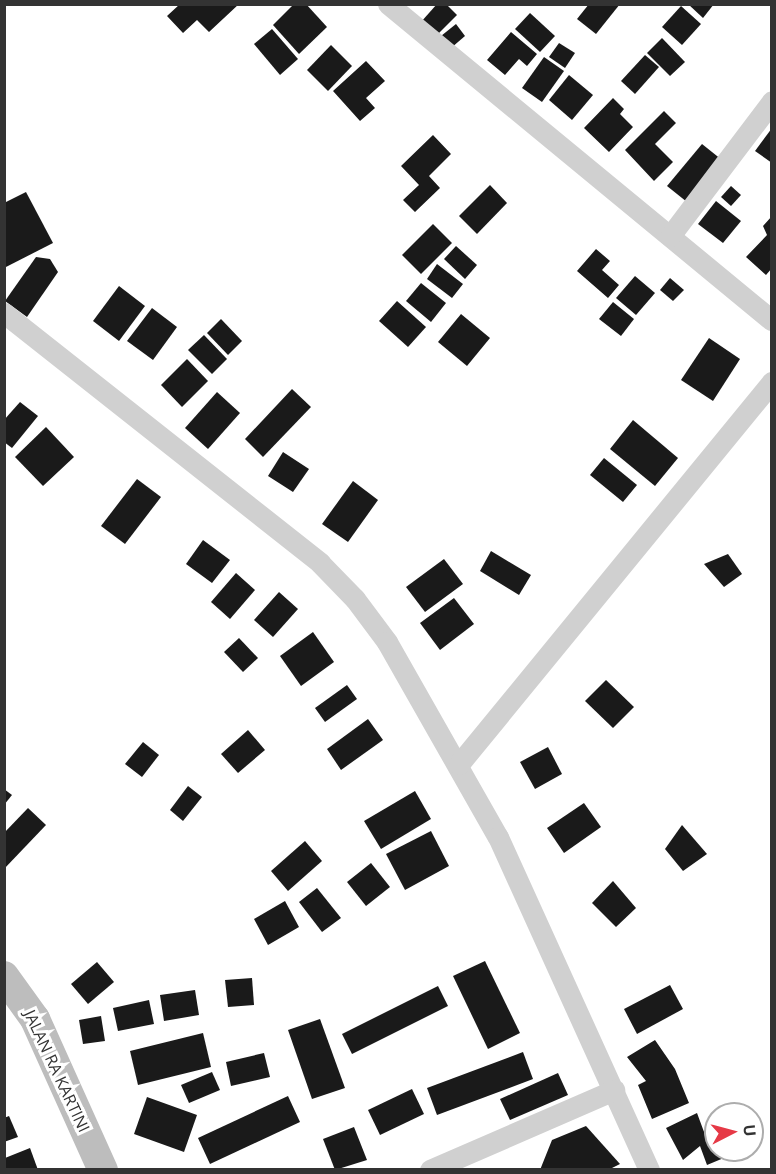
<!DOCTYPE html>
<html>
<head>
<meta charset="utf-8">
<style>
	body { margin:0 }
	#map { position:relative; width:776px; height:1174px; overflow:hidden; background:#fff; font-family:"Open Sans",sans-serif }
	div>[style] { position:absolute }
	.building>* { inset:0; background:#1a1a1a }
	.minor>* { height:21px; margin:-10.5px; padding:0 10.5px; transform-origin:10.5px; border-radius:10.5px; background:#d0d0d0 }
	.secondary>* { height:30px; margin:-15px; padding:0 15px; transform-origin:15px; border-radius:15px; background:#bdbdbd }
	span { translate:-50% -50%; white-space:nowrap; text-align:center; line-height:1.15; -webkit-text-stroke:6px #fff; paint-order:stroke }
	.street-label { font-size:16px; color:#333 }
	.frame { position:absolute; inset:0; border:6px solid #333; pointer-events:none }
	.north { position:absolute; left:704px; top:1102px; width:60px; height:60px; box-sizing:border-box; background:#fff; border:2px solid #adadad; border-radius:50%; rotate:84deg; font-size:16px; font-weight:700; line-height:24px; text-align:center; color:#333 }
	.north::after { content:''; display:block; margin:auto; width:21px; height:27px; background:#e63946; clip-path:polygon(50% 0,100% 100%,50% 72%,0 100%) }
</style>
</head>
<body>
<div id="map">
	<div class="building">
		<i style="clip-path:polygon(180px 4px,239px 4px,209px 32px,197px 20px,183px 33px,167px 16px)"></i>
		<i style="clip-path:polygon(294px 4px,306px 4px,327px 27px,299px 54px,273px 25px)"></i>
		<i style="clip-path:polygon(437px 4px,446px 4px,457px 15px,436px 36px,421px 22px)"></i>
		<i style="clip-path:polygon(589px 4px,620px 4px,596px 34px,577px 19px)"></i>
		<i style="clip-path:polygon(688px 4px,714px 4px,703px 18px)"></i>
		<i style="clip-path:polygon(681px 6px,701px 24px,682px 45px,662px 27px)"></i>
		<i style="clip-path:polygon(530px 13px,555px 36px,540px 52px,515px 29px)"></i>
		<i style="clip-path:polygon(456px 24px,465px 36px,451px 48px,441px 36px)"></i>
		<i style="clip-path:polygon(272px 29px,298px 59px,280px 75px,254px 44px)"></i>
		<i style="clip-path:polygon(511px 32px,537px 54px,527px 66px,519px 59px,505px 75px,487px 60px)"></i>
		<i style="clip-path:polygon(662px 38px,685px 62px,670px 76px,647px 53px)"></i>
		<i style="clip-path:polygon(559px 43px,575px 53px,565px 68px,549px 57px)"></i>
		<i style="clip-path:polygon(331px 45px,352px 66px,328px 91px,307px 70px)"></i>
		<i style="clip-path:polygon(645px 55px,659px 67px,635px 94px,621px 81px)"></i>
		<i style="clip-path:polygon(544px 57px,564px 71px,542px 102px,522px 88px)"></i>
		<i style="clip-path:polygon(366px 61px,385px 81px,366px 98px,375px 108px,360px 121px,333px 91px)"></i>
		<i style="clip-path:polygon(569px 75px,593px 95px,572px 120px,549px 100px)"></i>
		<i style="clip-path:polygon(613px 98px,624px 109px,620px 114px,633px 127px,609px 152px,584px 128px)"></i>
		<i style="clip-path:polygon(664px 111px,676px 123px,655px 144px,673px 162px,654px 181px,625px 150px)"></i>
		<i style="clip-path:polygon(772px 128px,772px 163px,755px 151px)"></i>
		<i style="clip-path:polygon(433px 135px,451px 154px,429px 176px,440px 188px,415px 212px,403px 200px,419px 185px,401px 166px)"></i>
		<i style="clip-path:polygon(702px 144px,722px 160px,687px 202px,667px 186px)"></i>
		<i style="clip-path:polygon(490px 185px,507px 203px,477px 234px,459px 216px)"></i>
		<i style="clip-path:polygon(731px 186px,741px 195px,731px 206px,721px 197px)"></i>
		<i style="clip-path:polygon(26px 192px,53px 243px,4px 268px,4px 203px)"></i>
		<i style="clip-path:polygon(716px 201px,741px 221px,723px 243px,698px 224px)"></i>
		<i style="clip-path:polygon(772px 216px,772px 268px,766px 275px,746px 257px,767px 235px,763px 226px)"></i>
		<i style="clip-path:polygon(433px 224px,452px 243px,421px 274px,402px 255px)"></i>
		<i style="clip-path:polygon(456px 246px,477px 265px,465px 279px,444px 259px)"></i>
		<i style="clip-path:polygon(596px 249px,610px 261px,602px 270px,619px 285px,608px 298px,577px 271px)"></i>
		<i style="clip-path:polygon(36px 257px,50px 259px,58px 272px,27px 317px,5px 301px)"></i>
		<i style="clip-path:polygon(437px 264px,463px 284px,452px 298px,427px 279px)"></i>
		<i style="clip-path:polygon(635px 276px,655px 293px,636px 315px,616px 298px)"></i>
		<i style="clip-path:polygon(670px 278px,684px 290px,673px 301px,660px 290px)"></i>
		<i style="clip-path:polygon(421px 283px,446px 303px,431px 322px,406px 301px)"></i>
		<i style="clip-path:polygon(119px 286px,145px 306px,119px 341px,93px 321px)"></i>
		<i style="clip-path:polygon(397px 301px,426px 327px,408px 347px,379px 321px)"></i>
		<i style="clip-path:polygon(613px 302px,634px 319px,621px 336px,599px 319px)"></i>
		<i style="clip-path:polygon(152px 308px,177px 327px,153px 360px,127px 341px)"></i>
		<i style="clip-path:polygon(461px 314px,490px 338px,467px 366px,438px 342px)"></i>
		<i style="clip-path:polygon(221px 319px,242px 341px,228px 355px,207px 333px)"></i>
		<i style="clip-path:polygon(204px 335px,227px 359px,212px 374px,188px 350px)"></i>
		<i style="clip-path:polygon(709px 338px,740px 359px,713px 401px,681px 380px)"></i>
		<i style="clip-path:polygon(187px 359px,208px 381px,182px 407px,161px 385px)"></i>
		<i style="clip-path:polygon(292px 389px,311px 407px,263px 457px,245px 439px)"></i>
		<i style="clip-path:polygon(217px 392px,240px 413px,208px 449px,185px 428px)"></i>
		<i style="clip-path:polygon(20px 402px,38px 416px,12px 448px,4px 442px,4px 420px)"></i>
		<i style="clip-path:polygon(633px 420px,678px 458px,655px 486px,610px 449px)"></i>
		<i style="clip-path:polygon(46px 427px,74px 457px,43px 486px,15px 457px)"></i>
		<i style="clip-path:polygon(283px 452px,309px 469px,293px 492px,268px 476px)"></i>
		<i style="clip-path:polygon(604px 458px,637px 485px,623px 502px,590px 475px)"></i>
		<i style="clip-path:polygon(137px 479px,161px 497px,125px 544px,101px 526px)"></i>
		<i style="clip-path:polygon(353px 481px,378px 500px,348px 542px,322px 524px)"></i>
		<i style="clip-path:polygon(203px 540px,230px 560px,212px 583px,186px 564px)"></i>
		<i style="clip-path:polygon(491px 551px,531px 575px,519px 595px,480px 571px)"></i>
		<i style="clip-path:polygon(728px 554px,742px 574px,724px 587px,704px 564px)"></i>
		<i style="clip-path:polygon(444px 559px,463px 584px,425px 612px,406px 587px)"></i>
		<i style="clip-path:polygon(236px 573px,255px 590px,230px 619px,211px 602px)"></i>
		<i style="clip-path:polygon(279px 592px,298px 609px,273px 637px,254px 620px)"></i>
		<i style="clip-path:polygon(454px 598px,474px 624px,440px 650px,420px 623px)"></i>
		<i style="clip-path:polygon(313px 632px,334px 662px,301px 686px,280px 656px)"></i>
		<i style="clip-path:polygon(239px 638px,258px 658px,243px 672px,224px 652px)"></i>
		<i style="clip-path:polygon(606px 680px,634px 707px,613px 728px,585px 701px)"></i>
		<i style="clip-path:polygon(347px 685px,357px 699px,325px 722px,315px 708px)"></i>
		<i style="clip-path:polygon(368px 719px,383px 740px,341px 770px,327px 749px)"></i>
		<i style="clip-path:polygon(248px 730px,265px 750px,238px 773px,221px 754px)"></i>
		<i style="clip-path:polygon(143px 742px,159px 755px,142px 777px,125px 764px)"></i>
		<i style="clip-path:polygon(548px 747px,562px 774px,535px 789px,520px 762px)"></i>
		<i style="clip-path:polygon(188px 786px,202px 797px,183px 821px,170px 810px)"></i>
		<i style="clip-path:polygon(4px 789px,12px 795px,4px 805px)"></i>
		<i style="clip-path:polygon(415px 791px,431px 819px,381px 849px,364px 821px)"></i>
		<i style="clip-path:polygon(584px 803px,601px 827px,564px 853px,547px 828px)"></i>
		<i style="clip-path:polygon(28px 808px,46px 825px,4px 869px,4px 833px)"></i>
		<i style="clip-path:polygon(682px 825px,707px 854px,683px 871px,665px 849px)"></i>
		<i style="clip-path:polygon(431px 831px,449px 866px,405px 890px,386px 854px)"></i>
		<i style="clip-path:polygon(305px 841px,322px 861px,288px 891px,271px 871px)"></i>
		<i style="clip-path:polygon(371px 863px,390px 887px,366px 906px,347px 882px)"></i>
		<i style="clip-path:polygon(613px 881px,636px 908px,616px 927px,592px 903px)"></i>
		<i style="clip-path:polygon(317px 888px,341px 918px,322px 932px,299px 902px)"></i>
		<i style="clip-path:polygon(285px 901px,299px 927px,268px 945px,254px 919px)"></i>
		<i style="clip-path:polygon(485px 961px,520px 1033px,488px 1049px,453px 976px)"></i>
		<i style="clip-path:polygon(97px 962px,114px 982px,88px 1004px,71px 984px)"></i>
		<i style="clip-path:polygon(252px 978px,254px 1005px,228px 1007px,225px 980px)"></i>
		<i style="clip-path:polygon(670px 985px,683px 1009px,637px 1034px,624px 1009px)"></i>
		<i style="clip-path:polygon(438px 986px,448px 1006px,352px 1054px,342px 1034px)"></i>
		<i style="clip-path:polygon(195px 990px,199px 1015px,164px 1021px,160px 995px)"></i>
		<i style="clip-path:polygon(149px 1000px,154px 1024px,118px 1031px,113px 1008px)"></i>
		<i style="clip-path:polygon(101px 1016px,105px 1041px,83px 1044px,79px 1020px)"></i>
		<i style="clip-path:polygon(320px 1019px,345px 1088px,312px 1099px,288px 1030px)"></i>
		<i style="clip-path:polygon(203px 1033px,211px 1067px,138px 1085px,130px 1051px)"></i>
		<i style="clip-path:polygon(655px 1040px,675px 1069px,689px 1103px,652px 1119px,638px 1085px,646px 1081px,627px 1057px)"></i>
		<i style="clip-path:polygon(523px 1052px,533px 1079px,437px 1115px,427px 1088px)"></i>
		<i style="clip-path:polygon(264px 1053px,270px 1077px,231px 1086px,226px 1062px)"></i>
		<i style="clip-path:polygon(212px 1072px,220px 1090px,189px 1103px,181px 1085px)"></i>
		<i style="clip-path:polygon(558px 1073px,568px 1095px,510px 1120px,500px 1099px)"></i>
		<i style="clip-path:polygon(412px 1089px,424px 1114px,380px 1135px,368px 1110px)"></i>
		<i style="clip-path:polygon(288px 1096px,300px 1122px,210px 1164px,198px 1138px)"></i>
		<i style="clip-path:polygon(147px 1097px,197px 1115px,184px 1152px,134px 1134px)"></i>
		<i style="clip-path:polygon(697px 1113px,707px 1140px,716px 1136px,716px 1150px,743px 1150px,707px 1165px,700px 1146px,683px 1160px,666px 1128px)"></i>
		<i style="clip-path:polygon(9px 1116px,18px 1137px,4px 1142px,4px 1118px)"></i>
		<i style="clip-path:polygon(752px 1121px,761px 1143px,752px 1147px)"></i>
		<i style="clip-path:polygon(586px 1126px,620px 1164px,608px 1170px,540px 1170px,552px 1140px)"></i>
		<i style="clip-path:polygon(354px 1127px,367px 1160px,335px 1170px,323px 1139px)"></i>
		<i style="clip-path:polygon(30px 1148px,38px 1170px,5px 1170px,5px 1158px)"></i>
	</div>
	<div class="minor">
		<i style="left:388px;top:4px;width:497px;rotate:39.5deg"></i>
		<i style="left:670px;top:236px;width:169px;rotate:-52.9deg"></i>
		<i style="left:4px;top:313px;width:403px;rotate:38.3deg"></i>
		<i style="left:320px;top:563px;width:50px;rotate:45.8deg"></i>
		<i style="left:355px;top:599px;width:54px;rotate:53.3deg"></i>
		<i style="left:387px;top:642px;width:224px;rotate:60.4deg"></i>
		<i style="left:498px;top:837px;width:366px;rotate:65.6deg"></i>
		<i style="left:459px;top:764px;width:494px;rotate:-50.7deg"></i>
		<i style="left:430px;top:1170px;width:201px;rotate:-23.5deg"></i>
	</div>
	<div class="secondary">
		<i style="left:4px;top:976px;width:53px;rotate:54.2deg"></i>
		<i style="left:35px;top:1019px;width:166px;rotate:65.8deg"></i>
	</div>
	<div class="street-label">
		<span style="left:57px;top:1071px;rotate:65deg">JALAN RA KARTINI</span>
	</div>
	<div class="frame"></div>
	<div class="north">U</div>
</div>
</body>
</html>
